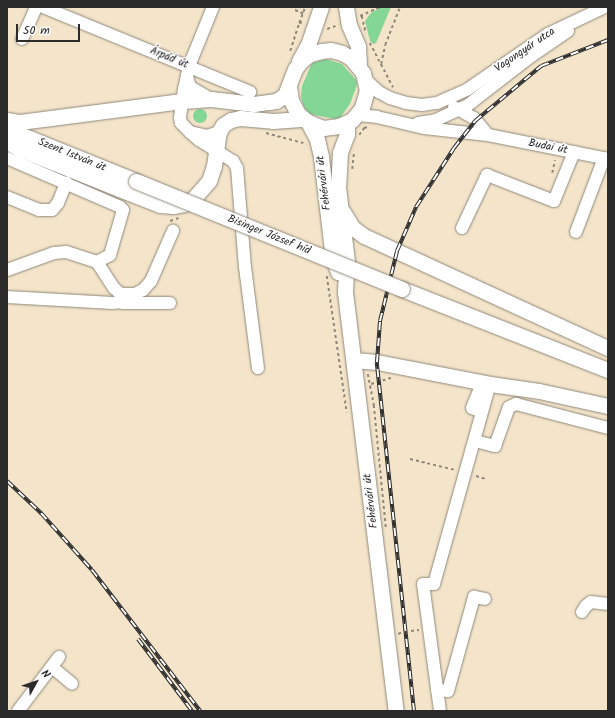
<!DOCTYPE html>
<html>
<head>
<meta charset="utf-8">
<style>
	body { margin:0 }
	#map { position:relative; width:615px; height:718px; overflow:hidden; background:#f3e4ca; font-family:Kalam,sans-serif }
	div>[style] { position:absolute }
	.green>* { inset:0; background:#84d696 }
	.round { border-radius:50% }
	.path>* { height:1.5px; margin-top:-0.75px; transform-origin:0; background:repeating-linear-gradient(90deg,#8f887a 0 3px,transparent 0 6px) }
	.roads { filter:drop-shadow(0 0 1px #8f887a) drop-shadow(0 0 1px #8f887a) }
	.minor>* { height:12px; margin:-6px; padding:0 6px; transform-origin:6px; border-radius:6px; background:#fff }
	.major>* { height:15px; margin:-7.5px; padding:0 7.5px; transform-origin:7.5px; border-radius:7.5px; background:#fff }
	.rail>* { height:4px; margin-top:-2px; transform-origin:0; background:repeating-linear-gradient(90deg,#fff 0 8px,#2b2b2b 0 16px); box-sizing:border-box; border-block:1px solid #2b2b2b }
	.bridges { filter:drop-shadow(0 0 1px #8f887a) drop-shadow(0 0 1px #8f887a) }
	.major-bridge>* { height:15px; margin:-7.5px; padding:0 7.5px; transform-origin:7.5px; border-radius:7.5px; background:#fff }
	span { translate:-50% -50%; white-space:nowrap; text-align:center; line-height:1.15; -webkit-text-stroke:3px #fff; paint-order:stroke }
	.street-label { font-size:11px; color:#2b2b2b }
	.frame { position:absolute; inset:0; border:8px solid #2b2b2b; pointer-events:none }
	.north { position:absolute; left:16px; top:662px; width:40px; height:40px; -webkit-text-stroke:3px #fff; paint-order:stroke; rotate:50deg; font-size:11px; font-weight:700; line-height:16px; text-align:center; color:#2b2b2b }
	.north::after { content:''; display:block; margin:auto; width:14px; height:18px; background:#2b2b2b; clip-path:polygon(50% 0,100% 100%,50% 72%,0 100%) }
	.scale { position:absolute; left:16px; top:24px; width:64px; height:18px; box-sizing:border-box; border:2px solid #2b2b2b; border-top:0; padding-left:5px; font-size:12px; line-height:14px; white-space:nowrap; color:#2b2b2b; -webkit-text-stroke:3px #fff; paint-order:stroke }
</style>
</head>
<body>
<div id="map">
	<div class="green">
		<i style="clip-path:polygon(381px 7px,391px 7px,376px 43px,373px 44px,370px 41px,365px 21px,371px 13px)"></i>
		<i style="clip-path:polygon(326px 59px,342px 64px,356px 80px,357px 85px,350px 104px,340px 118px,335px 119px,309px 114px,303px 105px,301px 96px,302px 86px,312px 63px)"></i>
		<i class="round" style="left:193px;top:109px;width:14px;height:14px"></i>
	</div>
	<div class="path">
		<i style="left:295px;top:10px;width:9px;rotate:21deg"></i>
		<i style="left:360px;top:16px;width:22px;rotate:-24deg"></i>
		<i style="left:362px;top:16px;width:18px;rotate:77deg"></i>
		<i style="left:299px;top:23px;width:17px;rotate:-69deg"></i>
		<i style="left:327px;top:29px;width:12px;rotate:-20deg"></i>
		<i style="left:370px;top:43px;width:50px;rotate:62.4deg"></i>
		<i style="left:290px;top:51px;width:29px;rotate:-72deg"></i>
		<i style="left:299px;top:23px;width:5px;rotate:-11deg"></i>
		<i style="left:381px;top:64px;width:19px;rotate:-78deg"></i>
		<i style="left:385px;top:45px;width:41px;rotate:-68.5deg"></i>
		<i style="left:266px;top:133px;width:42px;rotate:15deg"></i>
		<i style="left:359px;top:135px;width:9px;rotate:-54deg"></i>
		<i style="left:364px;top:128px;width:4px;rotate:-14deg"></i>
		<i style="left:352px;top:169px;width:18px;rotate:-84deg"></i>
		<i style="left:552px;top:173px;width:13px;rotate:-77deg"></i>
		<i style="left:170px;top:221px;width:12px;rotate:-20deg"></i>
		<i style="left:327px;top:276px;width:138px;rotate:81.7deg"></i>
		<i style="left:368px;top:374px;width:32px;rotate:79deg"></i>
		<i style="left:374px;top:405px;width:123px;rotate:84.4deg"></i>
		<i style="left:371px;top:384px;width:24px;rotate:-17deg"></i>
		<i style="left:410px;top:459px;width:46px;rotate:13.7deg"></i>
		<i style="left:476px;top:476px;width:10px;rotate:17deg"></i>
		<i style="left:411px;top:631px;width:8px;rotate:-7deg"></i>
		<i style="left:398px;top:634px;width:8px;rotate:-23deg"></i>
	</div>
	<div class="roads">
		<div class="minor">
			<i style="left:43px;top:7px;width:224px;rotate:22.3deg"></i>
			<i style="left:213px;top:7px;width:64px;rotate:112.1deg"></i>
			<i style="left:189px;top:66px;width:24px;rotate:102deg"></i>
			<i style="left:184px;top:89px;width:29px;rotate:98deg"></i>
			<i style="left:180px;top:118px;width:5px;rotate:79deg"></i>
			<i style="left:181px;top:123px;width:13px;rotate:45deg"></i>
			<i style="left:190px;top:132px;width:17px;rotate:13deg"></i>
			<i style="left:207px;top:136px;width:13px;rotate:-18deg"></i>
			<i style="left:22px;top:39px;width:35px;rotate:-66deg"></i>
			<i style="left:187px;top:76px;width:11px;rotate:75deg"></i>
			<i style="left:190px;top:87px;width:24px;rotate:30deg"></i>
			<i style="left:366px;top:80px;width:18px;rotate:43deg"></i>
			<i style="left:379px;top:92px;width:13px;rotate:29deg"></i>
			<i style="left:390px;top:98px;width:17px;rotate:17deg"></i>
			<i style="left:406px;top:103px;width:16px;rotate:7deg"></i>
			<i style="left:422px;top:105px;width:15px;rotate:-8deg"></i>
			<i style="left:437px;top:103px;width:34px;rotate:-24deg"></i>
			<i style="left:468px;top:89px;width:97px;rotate:-34.5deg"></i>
			<i style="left:548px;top:34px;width:61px;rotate:-25.3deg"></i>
			<i style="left:454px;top:107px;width:23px;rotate:29deg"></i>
			<i style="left:474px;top:118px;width:22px;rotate:51deg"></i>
			<i style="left:356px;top:115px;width:21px;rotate:5deg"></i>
			<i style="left:377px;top:117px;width:48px;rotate:13.2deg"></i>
			<i style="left:424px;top:128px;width:64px;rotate:6.2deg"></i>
			<i style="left:488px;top:135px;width:122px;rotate:11.3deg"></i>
			<i style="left:418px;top:123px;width:18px;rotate:-9deg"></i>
			<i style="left:436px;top:120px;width:35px;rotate:-25deg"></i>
			<i style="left:468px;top:105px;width:78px;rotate:-37.7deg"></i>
			<i style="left:530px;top:57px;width:46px;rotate:-34.4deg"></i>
			<i style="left:190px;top:132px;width:12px;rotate:42deg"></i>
			<i style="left:199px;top:140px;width:40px;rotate:32deg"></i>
			<i style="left:233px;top:161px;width:8px;rotate:60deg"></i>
			<i style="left:237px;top:168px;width:99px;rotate:85.4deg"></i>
			<i style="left:245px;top:267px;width:102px;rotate:82.7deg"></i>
			<i style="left:7px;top:158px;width:123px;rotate:23.4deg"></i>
			<i style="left:120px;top:207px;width:4px;rotate:45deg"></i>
			<i style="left:123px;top:210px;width:47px;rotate:106.1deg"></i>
			<i style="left:110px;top:255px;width:15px;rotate:152deg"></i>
			<i style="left:97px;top:262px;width:33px;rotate:-162deg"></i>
			<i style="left:66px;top:252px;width:12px;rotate:175deg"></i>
			<i style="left:54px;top:253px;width:50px;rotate:160.1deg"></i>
			<i style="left:7px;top:197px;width:35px;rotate:22deg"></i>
			<i style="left:39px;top:210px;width:13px"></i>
			<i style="left:52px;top:210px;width:9px;rotate:-49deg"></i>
			<i style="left:58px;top:203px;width:22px;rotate:-68deg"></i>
			<i style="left:462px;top:228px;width:59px;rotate:-64.7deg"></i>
			<i style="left:487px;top:175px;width:72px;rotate:21.2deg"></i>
			<i style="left:554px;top:201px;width:53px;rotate:-67.8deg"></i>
			<i style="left:576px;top:232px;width:79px;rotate:-69.3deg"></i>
			<i style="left:97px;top:262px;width:31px;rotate:57deg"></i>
			<i style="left:114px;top:288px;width:9px;rotate:41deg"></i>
			<i style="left:121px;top:294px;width:14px"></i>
			<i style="left:135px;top:294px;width:9px;rotate:-27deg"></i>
			<i style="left:143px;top:290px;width:12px;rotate:-48deg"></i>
			<i style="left:151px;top:281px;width:55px;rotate:-66.3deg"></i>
			<i style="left:7px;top:297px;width:106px;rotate:3.2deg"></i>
			<i style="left:113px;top:303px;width:14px;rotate:-8deg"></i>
			<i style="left:127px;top:301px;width:11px;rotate:-41deg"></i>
			<i style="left:122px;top:303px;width:48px"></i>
			<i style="left:481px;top:411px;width:9px;rotate:-162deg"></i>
			<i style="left:472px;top:408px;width:27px;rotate:-68deg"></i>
			<i style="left:475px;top:441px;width:21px;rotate:14deg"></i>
			<i style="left:495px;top:446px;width:41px;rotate:-70.3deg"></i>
			<i style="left:509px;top:407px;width:8px;rotate:-23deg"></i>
			<i style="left:516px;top:404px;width:95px;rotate:14.6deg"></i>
			<i style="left:582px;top:612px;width:7px;rotate:-56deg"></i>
			<i style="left:586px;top:606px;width:6px;rotate:-39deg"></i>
			<i style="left:591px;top:602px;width:17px;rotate:7deg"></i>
			<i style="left:52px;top:667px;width:26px;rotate:40deg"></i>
			<i style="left:437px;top:690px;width:11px;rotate:5deg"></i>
			<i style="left:448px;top:691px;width:98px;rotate:-74.5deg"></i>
			<i style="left:474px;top:597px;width:11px;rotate:10deg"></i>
			<i style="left:18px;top:711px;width:68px;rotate:-52.8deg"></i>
			<i style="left:440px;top:711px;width:128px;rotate:-97.6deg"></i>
			<i style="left:423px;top:584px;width:11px"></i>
			<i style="left:434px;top:584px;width:208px;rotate:-74.4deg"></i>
		</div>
		<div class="major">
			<i style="left:346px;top:7px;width:18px;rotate:81deg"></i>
			<i style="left:349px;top:25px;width:23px;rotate:67deg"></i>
			<i style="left:358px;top:46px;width:20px;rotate:87deg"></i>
			<i style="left:299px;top:61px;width:18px;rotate:-61deg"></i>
			<i style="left:308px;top:45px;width:40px;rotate:-71.1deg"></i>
			<i style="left:7px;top:120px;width:13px;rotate:9deg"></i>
			<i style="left:20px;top:122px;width:163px;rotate:-7.4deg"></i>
			<i style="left:182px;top:101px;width:29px;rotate:-4deg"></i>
			<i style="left:211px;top:99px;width:43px;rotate:6.6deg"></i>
			<i style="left:254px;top:104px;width:15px;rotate:-8deg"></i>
			<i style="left:269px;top:102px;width:7px;rotate:-8deg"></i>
			<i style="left:276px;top:101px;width:11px;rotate:-34deg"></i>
			<i style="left:285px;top:95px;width:28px;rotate:-69deg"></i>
			<i style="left:295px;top:69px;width:11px;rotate:-52deg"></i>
			<i style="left:302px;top:60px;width:10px;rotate:-37deg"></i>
			<i style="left:310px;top:54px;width:11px;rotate:-15deg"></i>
			<i style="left:321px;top:51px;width:10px;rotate:-6deg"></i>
			<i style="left:331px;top:50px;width:11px;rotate:15deg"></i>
			<i style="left:342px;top:53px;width:10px;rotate:29deg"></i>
			<i style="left:351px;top:58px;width:19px;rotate:51deg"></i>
			<i style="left:363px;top:73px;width:17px;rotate:77deg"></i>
			<i style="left:367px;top:90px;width:19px;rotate:106deg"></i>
			<i style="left:362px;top:108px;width:16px;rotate:130deg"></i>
			<i style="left:352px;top:120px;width:14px;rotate:155deg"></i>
			<i style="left:339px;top:126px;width:16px;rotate:173deg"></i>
			<i style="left:323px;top:128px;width:16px;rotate:-158deg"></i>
			<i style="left:308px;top:122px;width:13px;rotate:-141deg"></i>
			<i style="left:298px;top:114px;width:16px;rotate:-117deg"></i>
			<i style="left:291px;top:100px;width:15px;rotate:-98deg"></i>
			<i style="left:308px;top:122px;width:19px;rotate:62deg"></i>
			<i style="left:317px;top:139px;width:18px;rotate:77deg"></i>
			<i style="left:321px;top:157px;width:103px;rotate:83.3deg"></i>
			<i style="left:333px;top:259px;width:14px;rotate:69deg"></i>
			<i style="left:347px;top:123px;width:11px;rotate:90deg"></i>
			<i style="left:347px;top:134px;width:19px;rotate:111deg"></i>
			<i style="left:340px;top:152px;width:35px;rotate:93deg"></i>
			<i style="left:338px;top:187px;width:75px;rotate:83.1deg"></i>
			<i style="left:347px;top:261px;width:31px;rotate:94deg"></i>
			<i style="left:345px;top:292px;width:422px;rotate:83.1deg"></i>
			<i style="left:7px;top:129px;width:139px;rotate:22deg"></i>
			<i style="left:7px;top:142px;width:15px;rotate:28deg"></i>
			<i style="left:20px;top:149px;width:107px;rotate:22deg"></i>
			<i style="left:119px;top:189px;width:44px;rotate:21.3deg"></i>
			<i style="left:160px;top:205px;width:13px;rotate:4deg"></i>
			<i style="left:173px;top:206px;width:11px;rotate:-10deg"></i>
			<i style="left:184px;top:204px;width:12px;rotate:-31deg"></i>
			<i style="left:194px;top:198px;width:23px;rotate:-49deg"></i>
			<i style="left:209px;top:181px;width:16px;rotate:-72deg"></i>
			<i style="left:214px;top:166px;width:34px;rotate:-82deg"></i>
			<i style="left:219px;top:132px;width:8px;rotate:-60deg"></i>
			<i style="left:223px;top:125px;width:9px;rotate:-32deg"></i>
			<i style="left:231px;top:120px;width:9px;rotate:-13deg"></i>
			<i style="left:240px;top:118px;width:33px;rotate:5deg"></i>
			<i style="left:273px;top:121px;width:31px;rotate:-4deg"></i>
			<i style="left:343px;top:212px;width:19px;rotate:58deg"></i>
			<i style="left:353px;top:228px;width:14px;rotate:36deg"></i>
			<i style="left:364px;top:236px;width:268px;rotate:24.7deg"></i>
			<i style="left:402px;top:289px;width:221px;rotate:21.5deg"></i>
			<i style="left:354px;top:360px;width:23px;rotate:5deg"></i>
			<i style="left:377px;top:362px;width:115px;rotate:11deg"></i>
			<i style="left:490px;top:384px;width:49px;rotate:8.1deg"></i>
			<i style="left:539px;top:391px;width:71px;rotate:12.3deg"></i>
		</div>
	</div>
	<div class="rail">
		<i style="left:7px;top:481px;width:47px;rotate:43.3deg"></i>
		<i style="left:41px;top:513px;width:76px;rotate:48.2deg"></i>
		<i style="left:92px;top:570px;width:178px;rotate:52.5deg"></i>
		<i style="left:138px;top:639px;width:90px;rotate:53.1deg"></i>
		<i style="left:414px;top:711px;width:351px;rotate:-96.1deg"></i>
		<i style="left:377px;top:362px;width:41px;rotate:-85.8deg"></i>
		<i style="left:380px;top:321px;width:72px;rotate:-76.3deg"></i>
		<i style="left:397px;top:251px;width:48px;rotate:-66.6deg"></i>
		<i style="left:416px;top:207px;width:70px;rotate:-57.2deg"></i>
		<i style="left:454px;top:148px;width:34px;rotate:-52deg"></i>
		<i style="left:475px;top:121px;width:86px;rotate:-39.8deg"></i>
		<i style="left:541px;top:66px;width:72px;rotate:-21.2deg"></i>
	</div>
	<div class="bridges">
		<div class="major-bridge">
			<i style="left:136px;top:181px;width:287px;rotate:22.1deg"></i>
		</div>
	</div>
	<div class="street-label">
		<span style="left:525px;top:50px;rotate:-34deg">Vagongyár utca</span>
		<span style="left:169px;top:58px;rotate:22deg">Árpád út</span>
		<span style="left:548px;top:147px;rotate:11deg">Budai út</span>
		<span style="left:72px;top:155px;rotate:22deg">Szent István út</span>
		<span style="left:324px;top:183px;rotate:-97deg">Fehérvári út</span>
		<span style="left:269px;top:235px;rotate:22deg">Bisinger József híd</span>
		<span style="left:371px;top:501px;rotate:-97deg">Fehérvári út</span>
	</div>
	<div class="frame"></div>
	<div class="north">N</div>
	<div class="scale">50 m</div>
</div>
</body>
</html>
